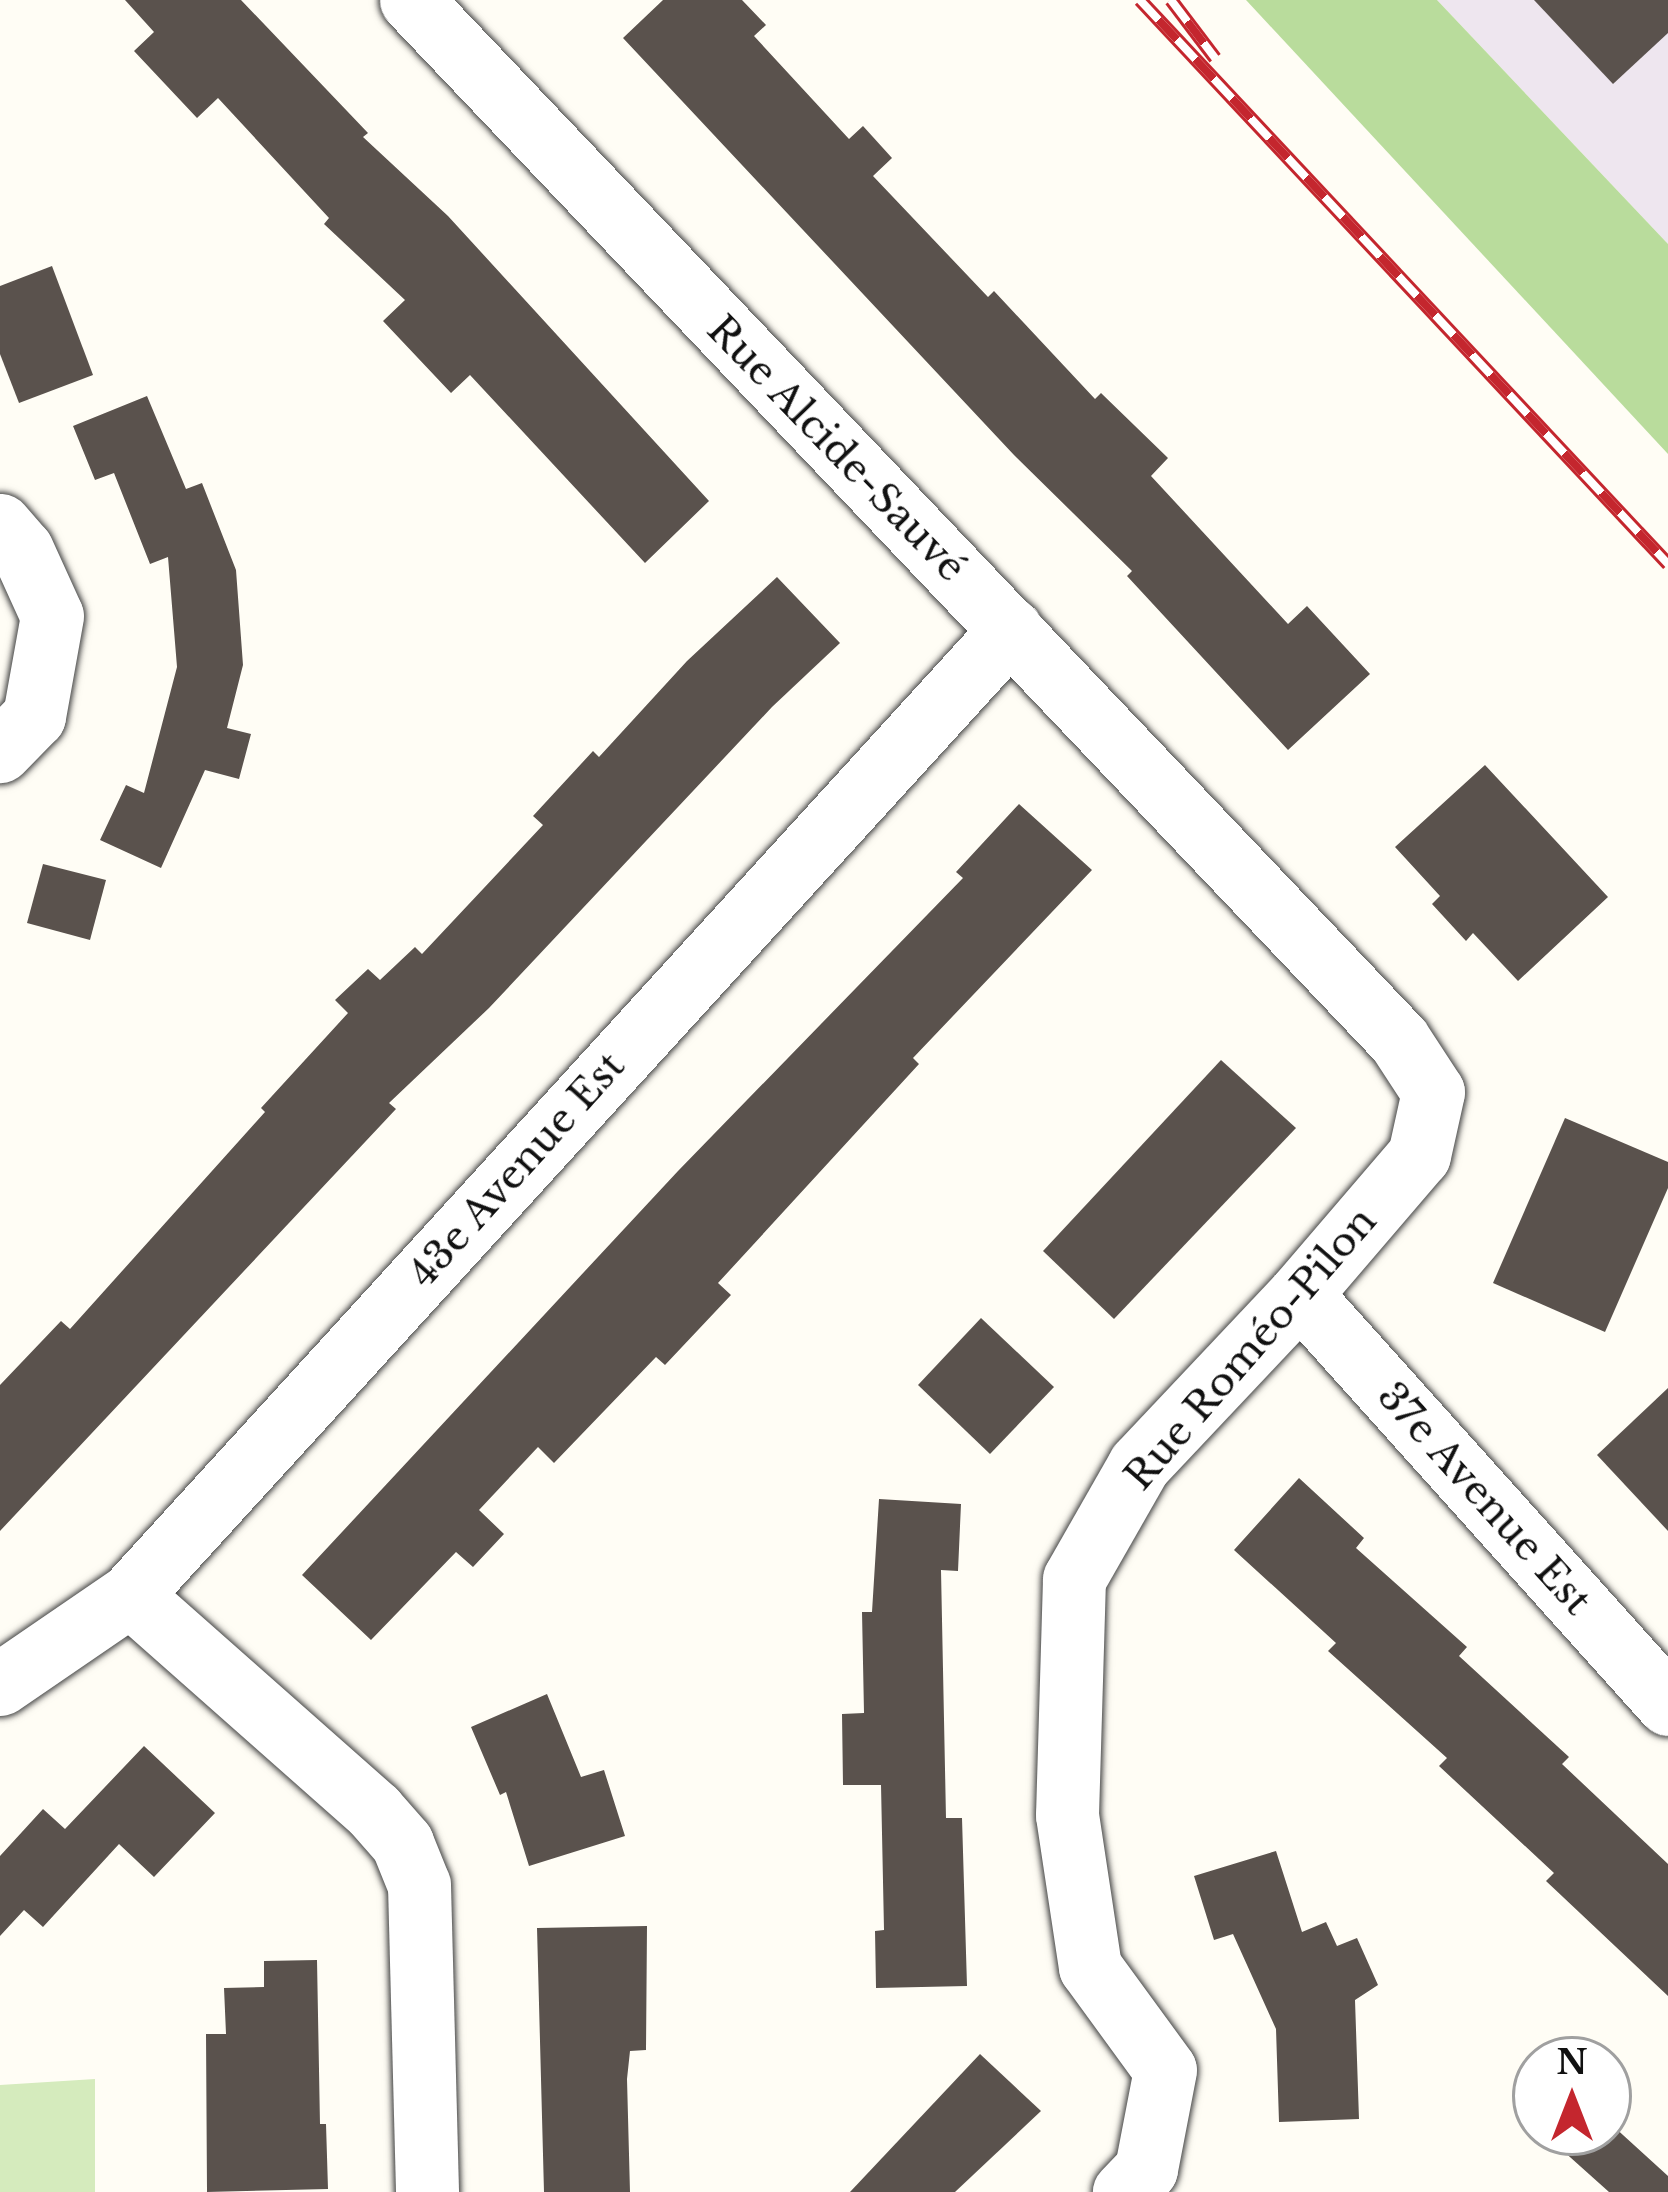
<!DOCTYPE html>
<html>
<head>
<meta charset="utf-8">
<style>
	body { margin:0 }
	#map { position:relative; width:1668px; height:2192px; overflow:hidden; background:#fffdf5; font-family:"Libre Baskerville",serif }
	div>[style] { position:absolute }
	.industrial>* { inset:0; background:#eee6ef }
	.green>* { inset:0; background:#d5ebbd }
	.forest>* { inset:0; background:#b9dc9c }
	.building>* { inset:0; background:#5a524d }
	.roads { filter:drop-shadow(0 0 3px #444) drop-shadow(0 0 3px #444) }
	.street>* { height:63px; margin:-31.5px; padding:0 31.5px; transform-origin:31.5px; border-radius:31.5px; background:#fff }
	.rail>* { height:14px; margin-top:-7px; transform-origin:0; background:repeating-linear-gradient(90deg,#fff 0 27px,#c4262e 0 54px); box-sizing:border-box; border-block:3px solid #c4262e }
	span { translate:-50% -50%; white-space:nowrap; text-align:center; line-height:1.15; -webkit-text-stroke:12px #fff; paint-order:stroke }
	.street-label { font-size:39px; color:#111 }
	.north { position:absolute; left:1512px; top:2036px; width:120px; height:120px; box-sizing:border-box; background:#fff; border:3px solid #a0a0a0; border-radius:50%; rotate:0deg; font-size:33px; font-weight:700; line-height:48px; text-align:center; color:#111 }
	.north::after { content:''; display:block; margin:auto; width:42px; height:54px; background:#c4262e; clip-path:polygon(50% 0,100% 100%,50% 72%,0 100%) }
</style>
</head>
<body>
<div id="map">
	<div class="industrial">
		<i style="clip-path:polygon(1437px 0,1668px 0,1668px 244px)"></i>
	</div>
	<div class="green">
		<i style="clip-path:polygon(95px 2079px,95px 2192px,0 2192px,0 2085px)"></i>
	</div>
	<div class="forest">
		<i style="clip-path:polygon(1246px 0,1437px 0,1668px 244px,1668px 454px)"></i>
	</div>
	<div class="building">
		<i style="clip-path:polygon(125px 0,241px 0,368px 133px,363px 137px,448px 216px,709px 501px,645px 563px,470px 375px,451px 393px,383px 321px,405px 300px,324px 224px,329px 218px,218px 98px,197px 118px,134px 51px,154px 32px)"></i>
		<i style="clip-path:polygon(663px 0,742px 0,766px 25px,754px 36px,849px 139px,863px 126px,892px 158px,873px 176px,988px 297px,994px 291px,1095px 399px,1101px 393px,1168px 458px,1151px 476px,1288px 624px,1307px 606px,1370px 674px,1288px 750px,1127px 576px,1132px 571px,1014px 455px,623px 38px)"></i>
		<i style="clip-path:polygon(1534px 0,1668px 0,1668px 33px,1613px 84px)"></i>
		<i style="clip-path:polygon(52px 266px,93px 375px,19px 403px,0 354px,0 286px)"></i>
		<i style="clip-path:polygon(147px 396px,186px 489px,202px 483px,236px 570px,243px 665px,227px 728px,251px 734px,239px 779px,205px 770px,161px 868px,100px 840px,126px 785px,144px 793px,177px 667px,168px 557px,150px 564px,114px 473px,95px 480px,73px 426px)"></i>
		<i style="clip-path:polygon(777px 577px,840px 643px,772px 707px,489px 1008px,389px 1103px,396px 1109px,0 1531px,0 1385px,61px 1321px,70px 1329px,265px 1112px,261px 1108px,348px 1013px,335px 1000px,368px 969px,380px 980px,415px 947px,422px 954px,543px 825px,533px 816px,593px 751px,599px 757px,687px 661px)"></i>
		<i style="clip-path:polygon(1485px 765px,1608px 897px,1518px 981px,1473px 933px,1466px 941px,1432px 904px,1440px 896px,1395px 847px)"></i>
		<i style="clip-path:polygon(1019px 804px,1092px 870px,913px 1058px,919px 1064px,718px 1283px,731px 1295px,665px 1365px,656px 1357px,554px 1463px,538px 1447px,479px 1510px,504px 1534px,473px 1567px,456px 1552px,371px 1640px,302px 1575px,678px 1171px,963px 878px,956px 872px)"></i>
		<i style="clip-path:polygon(43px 864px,106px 880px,90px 940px,27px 923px)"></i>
		<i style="clip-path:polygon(1221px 1060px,1296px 1128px,1114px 1319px,1043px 1251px)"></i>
		<i style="clip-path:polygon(1565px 1118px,1668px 1162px,1668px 1188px,1605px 1332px,1493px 1283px)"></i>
		<i style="clip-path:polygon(981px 1318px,1054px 1387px,990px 1454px,918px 1385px)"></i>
		<i style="clip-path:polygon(1668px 1388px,1668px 1531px,1597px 1455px)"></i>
		<i style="clip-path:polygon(1299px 1478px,1364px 1538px,1356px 1548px,1467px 1647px,1459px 1656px,1569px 1757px,1562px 1764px,1668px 1864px,1668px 1996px,1546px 1881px,1554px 1873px,1439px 1766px,1447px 1758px,1328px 1651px,1336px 1643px,1234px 1550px)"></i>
		<i style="clip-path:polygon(879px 1499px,961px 1504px,958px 1571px,941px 1570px,946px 1818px,962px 1818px,967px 1986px,876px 1988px,875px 1931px,884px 1930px,881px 1785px,843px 1785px,842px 1714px,864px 1713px,862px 1612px,872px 1612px)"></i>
		<i style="clip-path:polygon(547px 1694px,581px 1777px,604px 1770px,625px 1836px,529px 1866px,506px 1792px,500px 1795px,471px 1727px)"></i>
		<i style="clip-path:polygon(144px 1746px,215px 1813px,154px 1877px,119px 1844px,43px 1927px,24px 1910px,0 1936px,0 1856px,43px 1809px,65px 1829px)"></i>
		<i style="clip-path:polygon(1276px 1851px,1302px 1932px,1326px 1922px,1337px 1946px,1357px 1938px,1378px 1985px,1355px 2000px,1359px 2119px,1279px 2122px,1276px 2029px,1233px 1934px,1214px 1940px,1194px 1876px)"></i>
		<i style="clip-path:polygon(647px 1926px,646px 2050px,630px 2051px,627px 2079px,630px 2192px,544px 2192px,537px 1928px)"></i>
		<i style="clip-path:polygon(317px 1960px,320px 2124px,326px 2124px,328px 2189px,207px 2192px,206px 2034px,226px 2034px,224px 1988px,264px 1987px,264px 1961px)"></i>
		<i style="clip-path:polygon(980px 2054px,1041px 2111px,955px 2192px,850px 2192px)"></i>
		<i style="clip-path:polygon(1608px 2084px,1631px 2104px,1612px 2125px,1668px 2176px,1668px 2192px,1609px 2192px,1542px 2132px,1608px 2132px)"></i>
	</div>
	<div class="roads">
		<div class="street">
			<i style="left:411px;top:0;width:1434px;rotate:46.47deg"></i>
			<i style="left:1399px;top:1040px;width:62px;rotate:56.8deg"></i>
			<i style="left:1433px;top:1092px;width:65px;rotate:102.5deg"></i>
			<i style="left:1419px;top:1155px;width:183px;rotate:130.6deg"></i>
			<i style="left:1300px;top:1294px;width:235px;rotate:133.3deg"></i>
			<i style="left:1139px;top:1465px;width:131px;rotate:119.7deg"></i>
			<i style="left:1074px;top:1579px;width:236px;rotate:91.7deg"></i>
			<i style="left:1067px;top:1815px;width:154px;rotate:81.4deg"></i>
			<i style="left:1090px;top:1967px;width:127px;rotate:53.9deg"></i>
			<i style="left:1165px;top:2070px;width:101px;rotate:100.9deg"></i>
			<i style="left:1146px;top:2169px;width:32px;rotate:134deg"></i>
			<i style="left:0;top:525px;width:33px;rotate:49deg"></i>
			<i style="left:22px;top:550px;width:72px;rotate:65.6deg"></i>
			<i style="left:52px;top:616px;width:102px;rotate:100.2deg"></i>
			<i style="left:34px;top:716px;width:49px;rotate:134.2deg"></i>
			<i style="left:1300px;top:1294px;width:551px;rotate:48.09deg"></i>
			<i style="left:130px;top:1595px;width:326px;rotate:41.5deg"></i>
			<i style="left:374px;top:1811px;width:43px;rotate:48.8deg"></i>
			<i style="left:402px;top:1843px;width:45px;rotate:68deg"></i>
			<i style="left:419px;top:1885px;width:307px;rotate:88.5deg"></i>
			<i style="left:0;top:1684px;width:158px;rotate:-34.4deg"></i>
			<i style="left:130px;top:1595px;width:1307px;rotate:-47.63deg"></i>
		</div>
	</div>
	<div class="rail">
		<i style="left:1140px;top:0;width:773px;rotate:46.89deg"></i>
		<i style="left:1171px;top:0;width:73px;rotate:52.8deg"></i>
	</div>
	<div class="street-label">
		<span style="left:836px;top:449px;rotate:46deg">Rue Alcide-Sauvé</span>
		<span style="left:517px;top:1170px;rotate:-48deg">43e Avenue Est</span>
		<span style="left:1251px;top:1349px;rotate:-49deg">Rue Roméo-Pilon</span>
		<span style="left:1484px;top:1499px;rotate:48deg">37e Avenue Est</span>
	</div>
	<div class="north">N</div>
</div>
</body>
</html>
